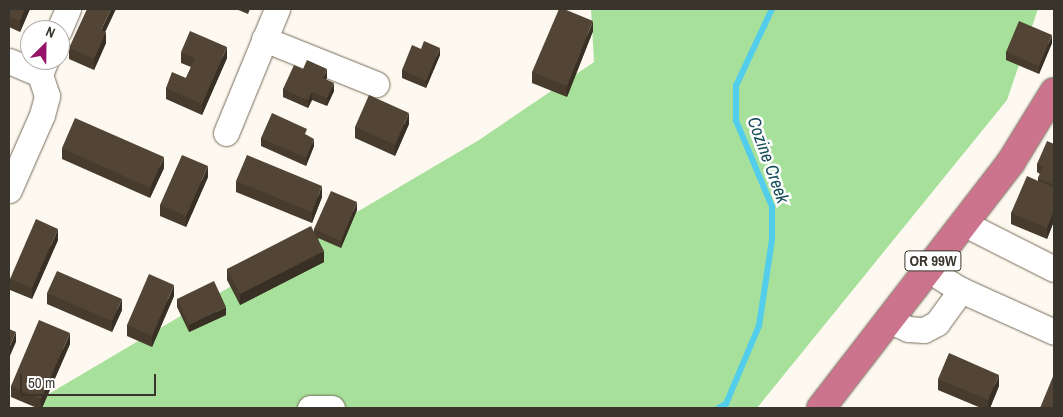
<!DOCTYPE html>
<html>
<head>
<meta charset="utf-8">
<style>
	body { margin:0 }
	#map { position:relative; width:1063px; height:417px; overflow:hidden; background:#fdf9f0; font-family:"Archivo Narrow",sans-serif }
	div>[style] { position:absolute }
	.green>* { inset:0; background:#a6e09a }
	.stream>* { height:5.5px; margin:-2.75px; padding:0 2.75px; transform-origin:2.75px; border-radius:2.75px; background:#52cdec }
	.roads { filter:drop-shadow(0 0 1px #766c5a) drop-shadow(0 0 1px #766c5a) }
	.minor>* { height:25px; margin:-12.5px; padding:0 12.5px; transform-origin:12.5px; border-radius:12.5px; background:#fff }
	.highway>* { height:28px; margin:-14px; padding:0 14px; transform-origin:14px; border-radius:14px; background:#cc738e }
	.wall>* { inset:0; background:#473b2e }
	.shaded-wall>* { inset:0; background:#393025 }
	.building>* { inset:0; background:#524535 }
	span { translate:-50% -50%; white-space:nowrap; text-align:center; line-height:1.15; -webkit-text-stroke:5px #fff; paint-order:stroke }
	.shield-label span { padding:1px 4px; background:#fff; border:1px solid; border-radius:4px; -webkit-text-stroke-width:0 }
	.shield-label { font-size:15px; color:#39352d; font-weight:700 }
	.water-label { font-size:18px; color:#184d5a; font-style:italic }
	.frame { position:absolute; inset:0; border:10px solid #39352d; pointer-events:none }
	.north { position:absolute; left:20px; top:20px; width:50px; height:50px; box-sizing:border-box; background:#fff; border:1px solid #b0aeab; border-radius:50%; rotate:23deg; font-size:14px; font-weight:700; line-height:20px; text-align:center; color:#39352d }
	.north::after { content:''; display:block; margin:auto; width:18px; height:22px; background:#971369; clip-path:polygon(50% 0,100% 100%,50% 72%,0 100%) }
	.scale { position:absolute; left:20px; top:374px; width:136px; height:22px; box-sizing:border-box; border:2px solid #39352d; border-top:0; padding-left:6px; font-size:15px; line-height:18px; white-space:nowrap; color:#39352d; -webkit-text-stroke:4px #fff; paint-order:stroke }
</style>
</head>
<body>
<div id="map">
	<div class="green">
		<i style="clip-path:polygon(591px 9px,1038px 9px,1007px 100px,757px 408px,37px 408px,35px 402px,479px 140px,594px 62px)"></i>
	</div>
	<div class="stream">
		<i style="left:719px;top:408px;width:8px;rotate:-30deg"></i>
		<i style="left:726px;top:404px;width:85px;rotate:-67.1deg"></i>
		<i style="left:759px;top:326px;width:87px;rotate:-81.4deg"></i>
		<i style="left:772px;top:240px;width:33px;rotate:-90deg"></i>
		<i style="left:772px;top:207px;width:93px;rotate:-112.7deg"></i>
		<i style="left:736px;top:121px;width:35px;rotate:-90deg"></i>
		<i style="left:736px;top:86px;width:85px;rotate:-64.9deg"></i>
	</div>
	<div class="roads">
		<div class="minor">
			<i style="left:59px;top:30px;width:23px;rotate:-67deg"></i>
			<i style="left:264px;top:39px;width:121px;rotate:21.9deg"></i>
			<i style="left:9px;top:61px;width:34px;rotate:23deg"></i>
			<i style="left:226px;top:133px;width:134px;rotate:-67.6deg"></i>
			<i style="left:9px;top:190px;width:82px;rotate:-66.3deg"></i>
			<i style="left:42px;top:115px;width:20px;rotate:-75deg"></i>
			<i style="left:47px;top:96px;width:23px;rotate:-108deg"></i>
			<i style="left:40px;top:74px;width:15px;rotate:-67deg"></i>
			<i style="left:963px;top:223px;width:102px;rotate:26.8deg"></i>
			<i style="left:927px;top:269px;width:40px;rotate:32deg"></i>
			<i style="left:961px;top:290px;width:102px;rotate:24.3deg"></i>
			<i style="left:888px;top:320px;width:22px;rotate:24deg"></i>
			<i style="left:908px;top:329px;width:16px;rotate:4deg"></i>
			<i style="left:924px;top:330px;width:15px;rotate:-28deg"></i>
			<i style="left:937px;top:323px;width:41px;rotate:-54deg"></i>
			<i style="left:310px;top:408px;width:22px"></i>
		</div>
		<div class="highway">
			<i style="left:821px;top:408px;width:311px;rotate:-52.3deg"></i>
			<i style="left:1011px;top:162px;width:82px;rotate:-58.4deg"></i>
		</div>
	</div>
	<div class="wall">
		<i style="clip-path:polygon(9px 9px,30px 9px,20px 32px,9px 27px)"></i>
		<i style="clip-path:polygon(236px 9px,250px 9px,248px 14px)"></i>
		<i style="clip-path:polygon(593px 31px,567px 97px,532px 83px,532px 72px)"></i>
		<i style="clip-path:polygon(105px 32px,106px 43px,94px 70px,69px 59px,69px 48px)"></i>
		<i style="clip-path:polygon(1052px 43px,1039px 74px,1006px 60px,1006px 52px)"></i>
		<i style="clip-path:polygon(181px 52px,227px 58px,202px 115px,166px 99px,166px 88px,186px 78px,191px 67px,181px 63px)"></i>
		<i style="clip-path:polygon(440px 55px,426px 88px,402px 78px,402px 70px)"></i>
		<i style="clip-path:polygon(303px 69px,327px 77px,326px 79px,334px 91px,327px 106px,312px 100px,308px 108px,283px 97px,283px 89px)"></i>
		<i style="clip-path:polygon(409px 124px,395px 156px,355px 138px,355px 127px)"></i>
		<i style="clip-path:polygon(307px 135px,314px 146px,306px 166px,261px 146px,261px 138px)"></i>
		<i style="clip-path:polygon(1054px 144px,1054px 221px,1047px 239px,1011px 224px,1011px 213px,1038px 181px,1038px 178px,1040px 174px,1037px 172px,1037px 164px)"></i>
		<i style="clip-path:polygon(62px 148px,164px 168px,150px 198px,62px 159px)"></i>
		<i style="clip-path:polygon(208px 177px,186px 227px,160px 216px,160px 205px)"></i>
		<i style="clip-path:polygon(236px 181px,322px 197px,312px 223px,236px 192px)"></i>
		<i style="clip-path:polygon(357px 210px,341px 248px,318px 238px,324px 262px,240px 305px,227px 280px,227px 269px,314px 232px,314px 229px)"></i>
		<i style="clip-path:polygon(58px 240px,32px 299px,10px 290px,10px 279px)"></i>
		<i style="clip-path:polygon(47px 293px,122px 310px,112px 332px,47px 304px)"></i>
		<i style="clip-path:polygon(174px 296px,152px 347px,127px 336px,127px 325px)"></i>
		<i style="clip-path:polygon(177px 299px,226px 315px,189px 332px,177px 307px)"></i>
		<i style="clip-path:polygon(70px 344px,42px 408px,37px 408px,11px 397px,11px 386px)"></i>
		<i style="clip-path:polygon(938px 379px,999px 386px,990px 408px,981px 408px,938px 390px)"></i>
	</div>
	<div class="shaded-wall">
		<i style="clip-path:polygon(25px 9px,30px 9px,20px 32px,20px 21px)"></i>
		<i style="clip-path:polygon(111px 9px,116px 9px,101px 41px,101px 30px)"></i>
		<i style="clip-path:polygon(593px 21px,593px 31px,567px 97px,567px 86px)"></i>
		<i style="clip-path:polygon(106px 32px,106px 43px,94px 70px,94px 59px)"></i>
		<i style="clip-path:polygon(1052px 35px,1052px 43px,1039px 74px,1039px 66px)"></i>
		<i style="clip-path:polygon(227px 47px,227px 58px,202px 115px,202px 104px)"></i>
		<i style="clip-path:polygon(440px 48px,440px 55px,426px 88px,426px 81px)"></i>
		<i style="clip-path:polygon(327px 69px,327px 77px,323px 86px,323px 78px)"></i>
		<i style="clip-path:polygon(334px 83px,334px 91px,327px 106px,327px 98px)"></i>
		<i style="clip-path:polygon(312px 92px,312px 100px,308px 108px,308px 100px)"></i>
		<i style="clip-path:polygon(409px 113px,409px 124px,395px 156px,395px 145px)"></i>
		<i style="clip-path:polygon(314px 139px,314px 146px,306px 166px,306px 158px)"></i>
		<i style="clip-path:polygon(164px 157px,164px 168px,150px 198px,150px 188px)"></i>
		<i style="clip-path:polygon(208px 166px,208px 177px,186px 227px,186px 216px)"></i>
		<i style="clip-path:polygon(322px 186px,322px 197px,312px 223px,312px 212px)"></i>
		<i style="clip-path:polygon(357px 202px,357px 210px,341px 248px,341px 241px)"></i>
		<i style="clip-path:polygon(1054px 210px,1054px 221px,1047px 239px,1047px 228px)"></i>
		<i style="clip-path:polygon(58px 229px,58px 240px,32px 299px,32px 288px)"></i>
		<i style="clip-path:polygon(324px 251px,324px 262px,240px 305px,240px 294px)"></i>
		<i style="clip-path:polygon(174px 285px,174px 296px,152px 347px,152px 336px)"></i>
		<i style="clip-path:polygon(122px 299px,122px 310px,112px 332px,112px 321px)"></i>
		<i style="clip-path:polygon(226px 307px,226px 315px,189px 332px,189px 325px)"></i>
		<i style="clip-path:polygon(16px 332px,16px 342px,9px 358px,9px 348px)"></i>
		<i style="clip-path:polygon(70px 333px,70px 344px,42px 408px,41px 408px,41px 399px)"></i>
		<i style="clip-path:polygon(999px 375px,999px 386px,990px 408px,988px 408px,988px 400px)"></i>
	</div>
	<div class="building">
		<i style="clip-path:polygon(9px 9px,25px 9px,20px 21px,9px 16px)"></i>
		<i style="clip-path:polygon(87px 9px,111px 9px,101px 30px,106px 32px,94px 59px,69px 48px)"></i>
		<i style="clip-path:polygon(559px 9px,564px 9px,593px 21px,567px 86px,532px 72px)"></i>
		<i style="clip-path:polygon(1019px 21px,1052px 35px,1039px 66px,1006px 52px)"></i>
		<i style="clip-path:polygon(190px 31px,227px 47px,202px 104px,166px 88px,172px 72px,186px 78px,195px 58px,181px 52px)"></i>
		<i style="clip-path:polygon(424px 41px,440px 48px,426px 81px,402px 70px,412px 45px,421px 49px)"></i>
		<i style="clip-path:polygon(307px 60px,327px 69px,323px 78px,334px 83px,327px 98px,312px 92px,308px 100px,283px 89px,294px 65px,303px 69px)"></i>
		<i style="clip-path:polygon(369px 95px,409px 113px,395px 145px,355px 127px)"></i>
		<i style="clip-path:polygon(272px 113px,307px 129px,305px 134px,314px 139px,306px 158px,261px 138px)"></i>
		<i style="clip-path:polygon(75px 118px,164px 157px,150px 188px,62px 148px)"></i>
		<i style="clip-path:polygon(1047px 141px,1054px 144px,1054px 185px,1038px 178px,1043px 167px,1037px 164px)"></i>
		<i style="clip-path:polygon(182px 155px,208px 166px,186px 216px,160px 205px)"></i>
		<i style="clip-path:polygon(247px 155px,322px 186px,312px 212px,236px 181px)"></i>
		<i style="clip-path:polygon(1027px 176px,1054px 188px,1054px 210px,1047px 228px,1011px 213px)"></i>
		<i style="clip-path:polygon(331px 191px,357px 202px,341px 241px,314px 229px)"></i>
		<i style="clip-path:polygon(36px 219px,58px 229px,32px 288px,10px 279px)"></i>
		<i style="clip-path:polygon(311px 226px,324px 251px,240px 294px,227px 269px)"></i>
		<i style="clip-path:polygon(57px 271px,122px 299px,112px 321px,47px 293px)"></i>
		<i style="clip-path:polygon(149px 274px,174px 285px,152px 336px,127px 325px)"></i>
		<i style="clip-path:polygon(214px 281px,226px 307px,189px 325px,177px 299px)"></i>
		<i style="clip-path:polygon(39px 320px,70px 333px,41px 399px,11px 386px)"></i>
		<i style="clip-path:polygon(9px 329px,16px 332px,9px 348px)"></i>
		<i style="clip-path:polygon(949px 353px,999px 375px,988px 400px,938px 379px)"></i>
		<i style="clip-path:polygon(1054px 374px,1054px 408px,1040px 408px)"></i>
	</div>
	<div class="shield-label">
		<span style="left:933px;top:261px">OR 99W</span>
	</div>
	<div class="water-label">
		<span style="left:768px;top:160px;rotate:70deg">Cozine Creek</span>
	</div>
	<div class="frame"></div>
	<div class="north">N</div>
	<div class="scale">50 m</div>
</div>
</body>
</html>
